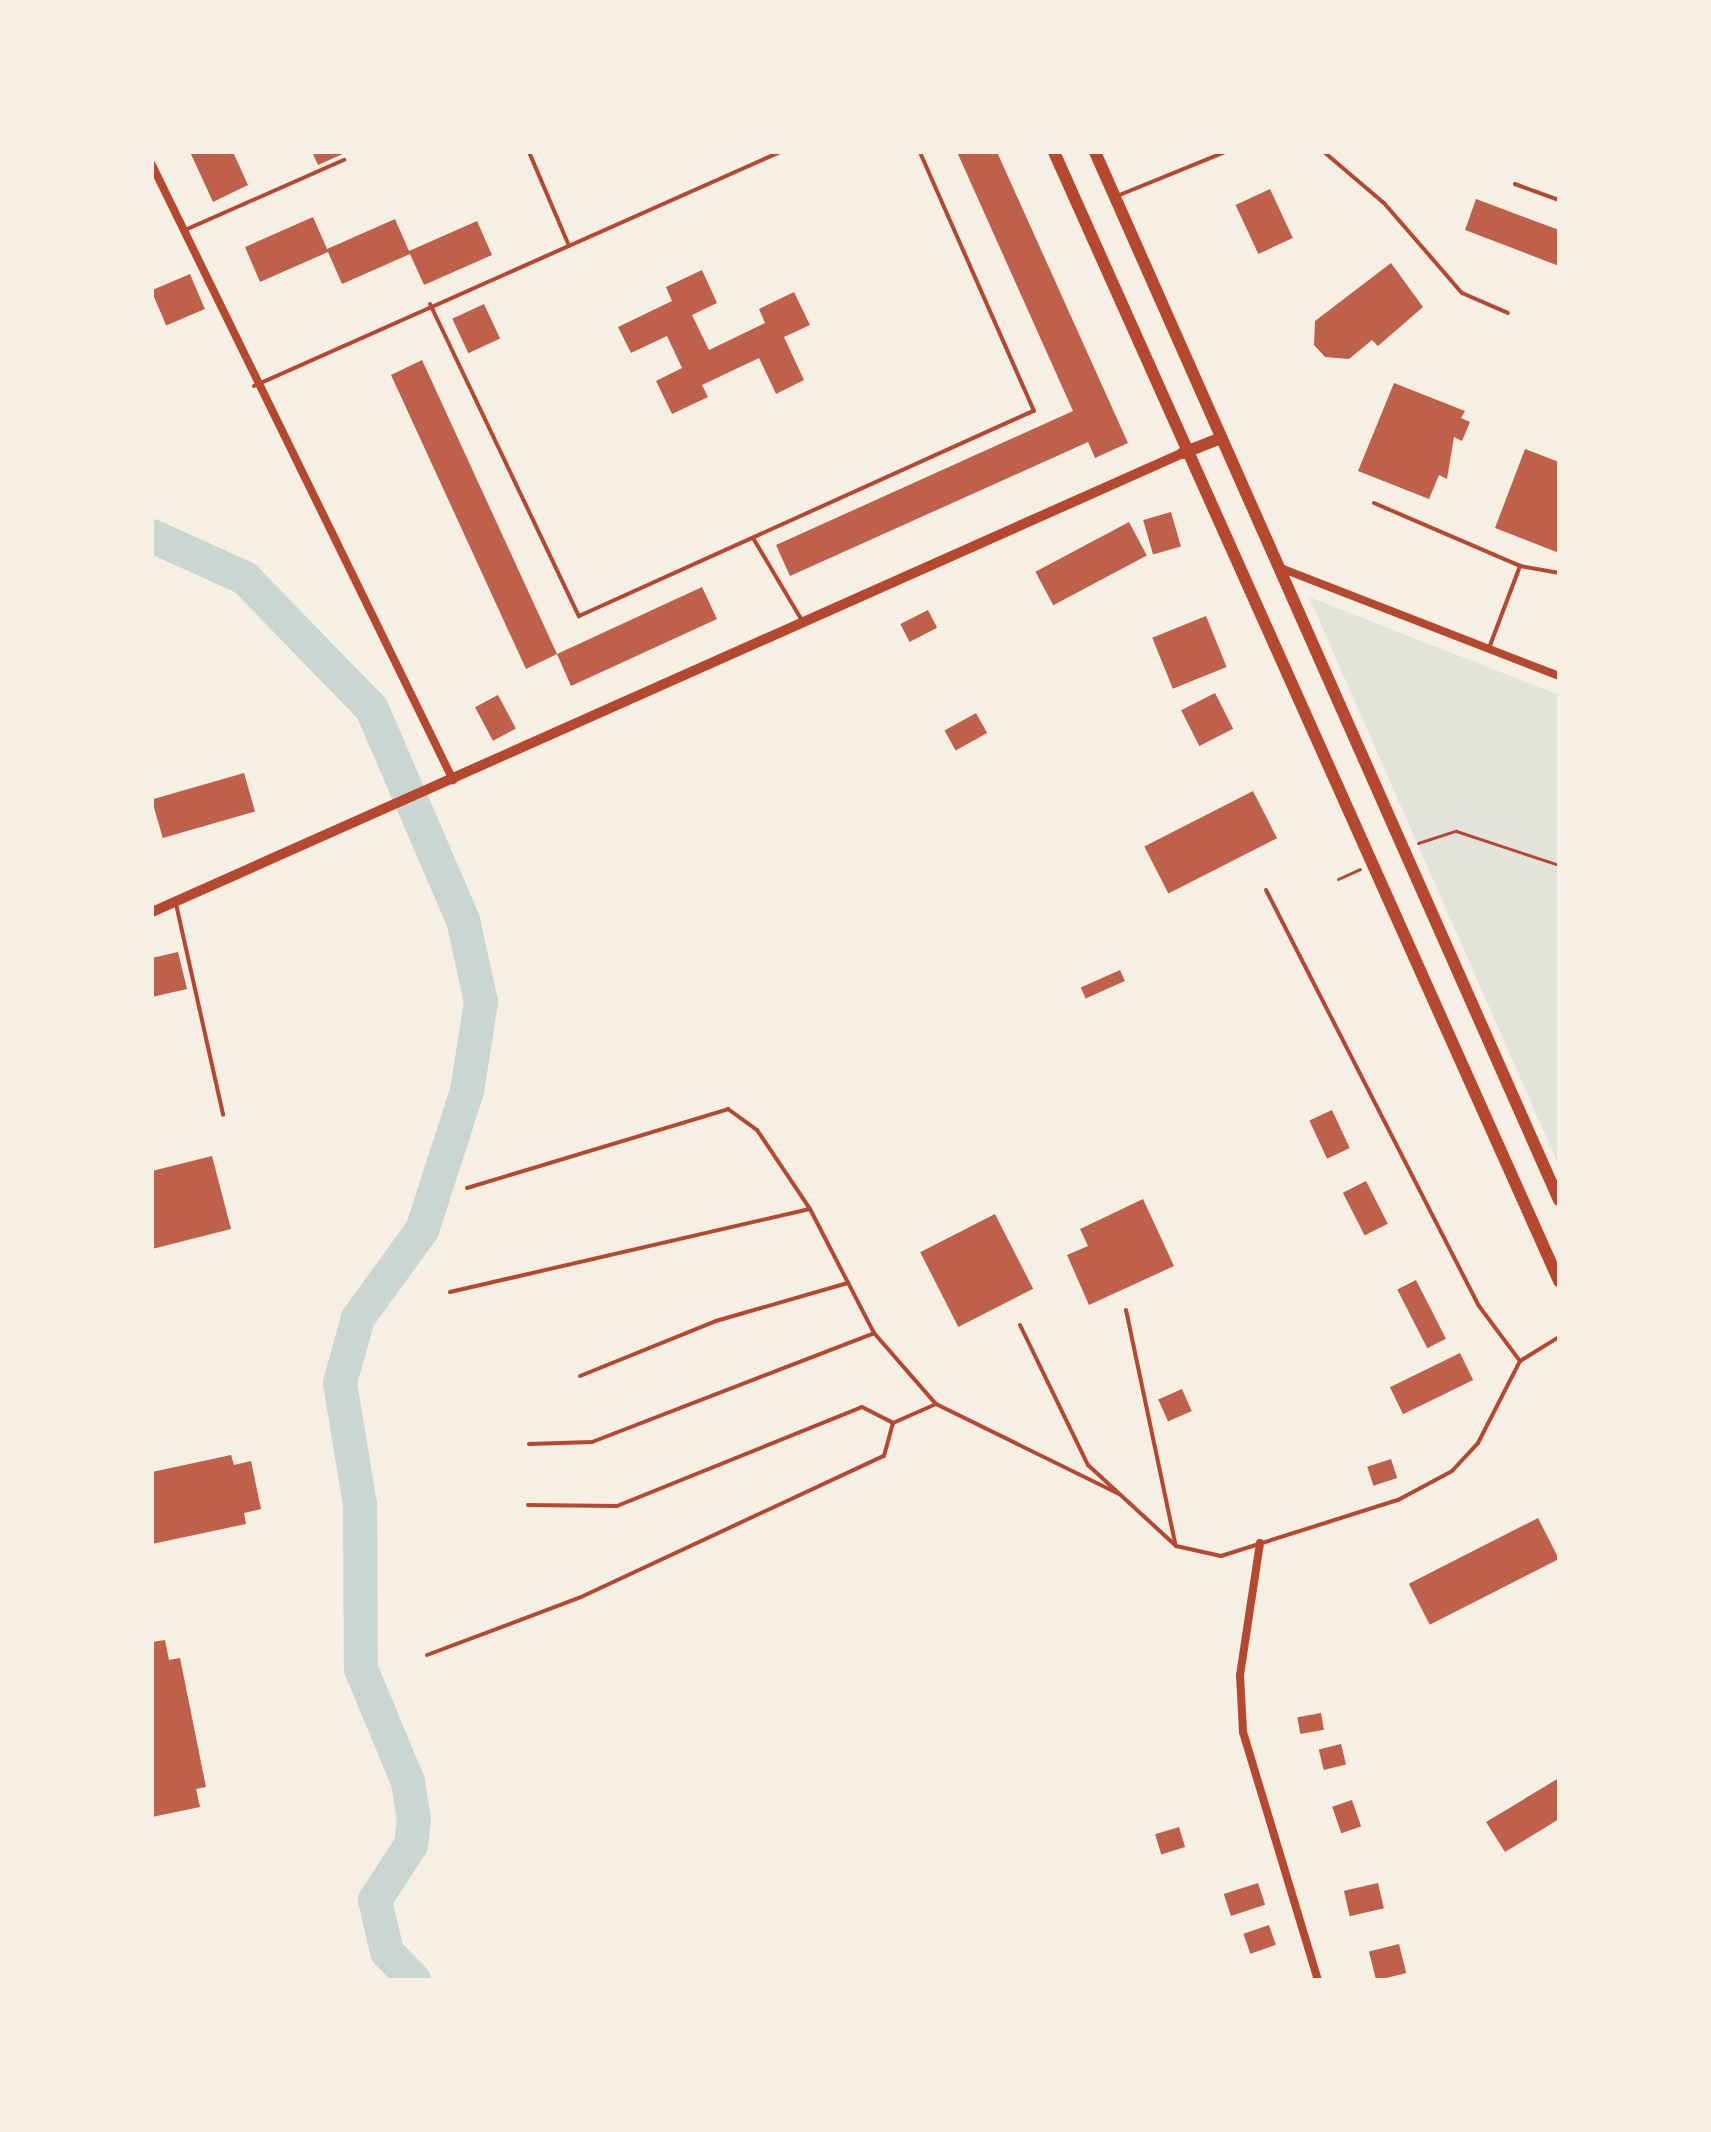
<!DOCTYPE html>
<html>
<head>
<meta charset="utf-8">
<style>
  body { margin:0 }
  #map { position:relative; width:1711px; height:2132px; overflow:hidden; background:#f6efe4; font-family:"Fira Sans Condensed",sans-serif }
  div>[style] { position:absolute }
  .green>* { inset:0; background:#e2e4dc }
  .river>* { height:34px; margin:-17px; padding:0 17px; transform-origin:17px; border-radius:17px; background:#c9d6d2 }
  .building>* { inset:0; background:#bf614a; transform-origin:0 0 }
  .path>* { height:3px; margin:-1.5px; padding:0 1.5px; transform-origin:1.5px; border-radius:1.5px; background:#b5482f }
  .service>* { height:4px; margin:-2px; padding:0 2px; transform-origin:2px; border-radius:2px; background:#b5482f }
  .minor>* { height:8px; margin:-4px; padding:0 4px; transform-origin:4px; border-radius:4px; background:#b5482f }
  .tertiary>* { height:10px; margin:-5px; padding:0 5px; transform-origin:5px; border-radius:5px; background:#b5482f }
  .secondary>* { height:12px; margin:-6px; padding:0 6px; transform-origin:6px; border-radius:6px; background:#b5482f }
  span { translate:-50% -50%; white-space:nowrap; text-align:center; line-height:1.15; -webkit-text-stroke:6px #f6efe4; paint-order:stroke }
  .frame { position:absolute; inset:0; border:154px solid #f6efe4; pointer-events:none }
</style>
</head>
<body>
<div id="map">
  <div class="green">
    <div style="clip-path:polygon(1309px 597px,1559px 695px,1559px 1166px)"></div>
  </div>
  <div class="river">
    <div style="left:152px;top:536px;width:102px;rotate:24.3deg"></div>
    <div style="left:245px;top:578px;width:182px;rotate:45.9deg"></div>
    <div style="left:372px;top:709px;width:230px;rotate:66.7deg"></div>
    <div style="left:463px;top:920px;width:84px;rotate:77.6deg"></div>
    <div style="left:481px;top:1002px;width:90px;rotate:98.9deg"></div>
    <div style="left:467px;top:1091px;width:146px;rotate:107.9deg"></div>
    <div style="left:422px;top:1230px;width:109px;rotate:126deg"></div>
    <div style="left:358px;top:1318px;width:67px;rotate:105.5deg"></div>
    <div style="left:340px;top:1383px;width:124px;rotate:80.7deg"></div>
    <div style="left:360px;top:1505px;width:164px;rotate:89.7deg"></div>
    <div style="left:361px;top:1669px;width:122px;rotate:67.4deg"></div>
    <div style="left:408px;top:1782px;width:36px;rotate:81deg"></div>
    <div style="left:414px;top:1818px;width:27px;rotate:96deg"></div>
    <div style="left:411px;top:1845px;width:66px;rotate:123.2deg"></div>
    <div style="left:375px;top:1900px;width:53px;rotate:77deg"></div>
    <div style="left:387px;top:1952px;width:39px;rotate:46deg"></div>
  </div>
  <div class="building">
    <div style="clip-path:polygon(190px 152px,233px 152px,248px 185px,213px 202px)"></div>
    <div style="clip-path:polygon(312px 152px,347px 152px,318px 165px)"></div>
    <div style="clip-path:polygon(957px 152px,997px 152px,1128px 443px,1095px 458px,1088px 442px,790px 576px,776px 545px,1073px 411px)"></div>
    <div style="left:1270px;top:189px;width:54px;height:38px;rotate:65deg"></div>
    <div style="clip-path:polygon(1476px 199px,1559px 230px,1559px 266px,1465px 230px)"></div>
    <div style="clip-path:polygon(313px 217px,327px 249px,395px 219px,409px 251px,477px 221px,492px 255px,424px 285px,410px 254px,342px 284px,328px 252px,260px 282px,245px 247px)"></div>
    <div style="clip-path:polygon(1391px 263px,1423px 307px,1378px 346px,1372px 340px,1349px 359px,1325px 357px,1314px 345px,1315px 321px)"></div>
    <div style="clip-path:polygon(702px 270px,717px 303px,692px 315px,709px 350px,765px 323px,759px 309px,794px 292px,810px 325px,784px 337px,804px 380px,776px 394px,759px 358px,702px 385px,708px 397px,672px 414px,656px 381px,682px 368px,667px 336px,631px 353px,618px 327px,672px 301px,666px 287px)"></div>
    <div style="left:190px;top:274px;width:38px;height:42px;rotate:67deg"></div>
    <div style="left:484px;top:304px;width:38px;height:35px;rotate:65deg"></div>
    <div style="clip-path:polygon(422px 360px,557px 654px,702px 587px,717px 619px,571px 686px,557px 654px,526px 669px,391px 375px)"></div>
    <div style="clip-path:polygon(1394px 383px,1465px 411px,1461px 418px,1470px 422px,1462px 441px,1454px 437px,1447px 479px,1439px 475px,1429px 499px,1358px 471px)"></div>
    <div style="clip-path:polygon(1525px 449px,1559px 462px,1559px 553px,1495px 528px)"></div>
    <div style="left:1171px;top:512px;width:36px;height:29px;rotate:74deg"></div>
    <div style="left:1129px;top:522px;width:38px;height:106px;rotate:62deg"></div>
    <div style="left:928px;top:610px;width:20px;height:31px;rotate:63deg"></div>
    <div style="left:1206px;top:616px;width:55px;height:58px;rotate:68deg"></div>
    <div style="left:1215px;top:693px;width:40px;height:38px;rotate:63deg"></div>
    <div style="left:498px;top:695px;width:38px;height:26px;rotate:62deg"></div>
    <div style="left:976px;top:713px;width:23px;height:36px;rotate:61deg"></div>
    <div style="left:244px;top:773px;width:40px;height:96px;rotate:74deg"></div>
    <div style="left:1253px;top:791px;width:53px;height:122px;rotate:63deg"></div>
    <div style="clip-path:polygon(178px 952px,187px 989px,152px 997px,152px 958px)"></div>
    <div style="left:1120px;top:970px;width:12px;height:43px;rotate:66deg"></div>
    <div style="left:1332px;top:1110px;width:42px;height:25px;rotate:65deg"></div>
    <div style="clip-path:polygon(212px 1156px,231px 1229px,152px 1249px,152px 1171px)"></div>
    <div style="left:1366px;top:1181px;width:48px;height:26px;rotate:63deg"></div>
    <div style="clip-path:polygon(1143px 1199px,1174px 1266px,1089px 1305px,1067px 1255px,1088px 1246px,1080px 1229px)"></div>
    <div style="left:995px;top:1214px;width:84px;height:84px;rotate:63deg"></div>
    <div style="left:1416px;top:1280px;width:66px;height:21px;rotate:63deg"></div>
    <div style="left:1460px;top:1353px;width:30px;height:78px;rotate:64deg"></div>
    <div style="left:1182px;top:1389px;width:24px;height:26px;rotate:66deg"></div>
    <div style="clip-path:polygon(231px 1455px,234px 1465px,251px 1461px,261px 1509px,244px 1513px,246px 1524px,152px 1544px,152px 1472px)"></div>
    <div style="left:1391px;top:1459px;width:20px;height:25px;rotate:72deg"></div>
    <div style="left:1538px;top:1518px;width:46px;height:145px;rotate:63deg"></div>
    <div style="clip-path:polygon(165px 1640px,169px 1660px,180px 1658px,206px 1787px,196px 1789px,200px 1807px,152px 1817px,152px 1642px)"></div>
    <div style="left:1321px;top:1713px;width:17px;height:24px;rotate:80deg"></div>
    <div style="left:1341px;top:1744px;width:21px;height:23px;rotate:76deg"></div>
    <div style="clip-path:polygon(1559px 1778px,1559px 1819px,1505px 1852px,1486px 1822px)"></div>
    <div style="left:1352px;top:1800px;width:28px;height:21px;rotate:71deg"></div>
    <div style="left:1179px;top:1827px;width:21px;height:25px;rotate:73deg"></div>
    <div style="left:1258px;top:1883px;width:23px;height:36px;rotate:72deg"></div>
    <div style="left:1378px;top:1883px;width:26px;height:35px;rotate:77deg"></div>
    <div style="left:1269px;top:1925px;width:21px;height:27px;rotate:71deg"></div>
    <div style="left:1399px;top:1944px;width:30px;height:31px;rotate:76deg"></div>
  </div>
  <div class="path">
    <div style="left:1418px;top:843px;width:40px;rotate:-18deg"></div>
    <div style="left:1456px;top:831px;width:108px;rotate:18.3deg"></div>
    <div style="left:1338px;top:879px;width:24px;rotate:-24deg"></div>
  </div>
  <div class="service">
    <div style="left:529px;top:152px;width:102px;rotate:66.9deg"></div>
    <div style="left:1324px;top:152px;width:79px;rotate:40.4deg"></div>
    <div style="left:1384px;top:203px;width:119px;rotate:49.1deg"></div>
    <div style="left:1462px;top:293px;width:50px;rotate:23.5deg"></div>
    <div style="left:1515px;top:184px;width:47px;rotate:20deg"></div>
    <div style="left:1117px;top:196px;width:117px;rotate:-22.2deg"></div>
    <div style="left:185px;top:230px;width:174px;rotate:-23.8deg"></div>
    <div style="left:430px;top:304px;width:346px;rotate:64.5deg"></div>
    <div style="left:579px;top:616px;width:499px;rotate:-24.3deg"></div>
    <div style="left:1034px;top:411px;width:283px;rotate:-113.8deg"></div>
    <div style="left:254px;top:386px;width:576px;rotate:-23.98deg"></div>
    <div style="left:1374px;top:503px;width:159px;rotate:23.3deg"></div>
    <div style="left:1520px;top:566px;width:40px;rotate:10deg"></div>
    <div style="left:753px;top:538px;width:94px;rotate:59.3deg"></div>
    <div style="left:1489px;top:648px;width:88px;rotate:-69.3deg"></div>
    <div style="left:1266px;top:890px;width:467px;rotate:62.9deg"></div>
    <div style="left:1479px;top:1306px;width:69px;rotate:53.3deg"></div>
    <div style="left:176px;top:904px;width:216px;rotate:77.4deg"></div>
    <div style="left:467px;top:1188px;width:273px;rotate:-16.8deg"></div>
    <div style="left:728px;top:1109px;width:36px;rotate:36deg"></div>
    <div style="left:757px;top:1130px;width:95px;rotate:56.1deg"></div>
    <div style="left:810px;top:1209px;width:140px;rotate:62.7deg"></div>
    <div style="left:874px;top:1333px;width:94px;rotate:48.9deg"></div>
    <div style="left:936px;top:1404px;width:204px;rotate:26.2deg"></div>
    <div style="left:450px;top:1292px;width:369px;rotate:-13deg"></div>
    <div style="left:1126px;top:1310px;width:238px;rotate:78.1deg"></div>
    <div style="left:1020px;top:1325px;width:156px;rotate:64.1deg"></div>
    <div style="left:1088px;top:1465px;width:120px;rotate:42.6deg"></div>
    <div style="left:1176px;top:1546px;width:46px;rotate:12.5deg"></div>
    <div style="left:1221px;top:1556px;width:186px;rotate:-17.6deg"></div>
    <div style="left:1398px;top:1500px;width:61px;rotate:-28.2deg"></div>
    <div style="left:1452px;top:1471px;width:38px;rotate:-47deg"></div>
    <div style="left:1478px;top:1443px;width:92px;rotate:-62.9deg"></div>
    <div style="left:1520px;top:1361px;width:46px;rotate:-31.6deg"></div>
    <div style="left:580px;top:1376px;width:147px;rotate:-22deg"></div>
    <div style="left:716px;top:1321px;width:137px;rotate:-16.1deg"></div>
    <div style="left:529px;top:1444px;width:63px;rotate:-1.8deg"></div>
    <div style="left:592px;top:1442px;width:302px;rotate:-21.1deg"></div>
    <div style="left:528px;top:1505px;width:89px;rotate:0.6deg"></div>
    <div style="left:617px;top:1506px;width:264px;rotate:-22deg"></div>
    <div style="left:862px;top:1407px;width:35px;rotate:27deg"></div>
    <div style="left:427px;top:1655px;width:165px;rotate:-20.6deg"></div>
    <div style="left:581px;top:1597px;width:334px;rotate:-25deg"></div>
    <div style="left:884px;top:1456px;width:34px;rotate:-75deg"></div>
    <div style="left:893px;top:1423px;width:47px;rotate:-23.8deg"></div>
  </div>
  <div class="minor">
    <div style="left:152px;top:165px;width:685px;rotate:63.92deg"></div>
    <div style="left:1278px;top:567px;width:301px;rotate:21.2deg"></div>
    <div style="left:1260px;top:1543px;width:134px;rotate:98.6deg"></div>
    <div style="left:1240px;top:1675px;width:57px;rotate:87deg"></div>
    <div style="left:1243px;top:1732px;width:259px;rotate:73.2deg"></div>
  </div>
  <div class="tertiary">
    <div style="left:152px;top:912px;width:1129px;rotate:-24deg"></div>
  </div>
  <div class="secondary">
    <div style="left:1054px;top:152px;width:1237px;rotate:65.9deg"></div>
    <div style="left:1095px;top:152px;width:1146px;rotate:66.12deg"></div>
    <div style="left:1183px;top:453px;width:41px;rotate:-21.5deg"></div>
  </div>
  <div class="frame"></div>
</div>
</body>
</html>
